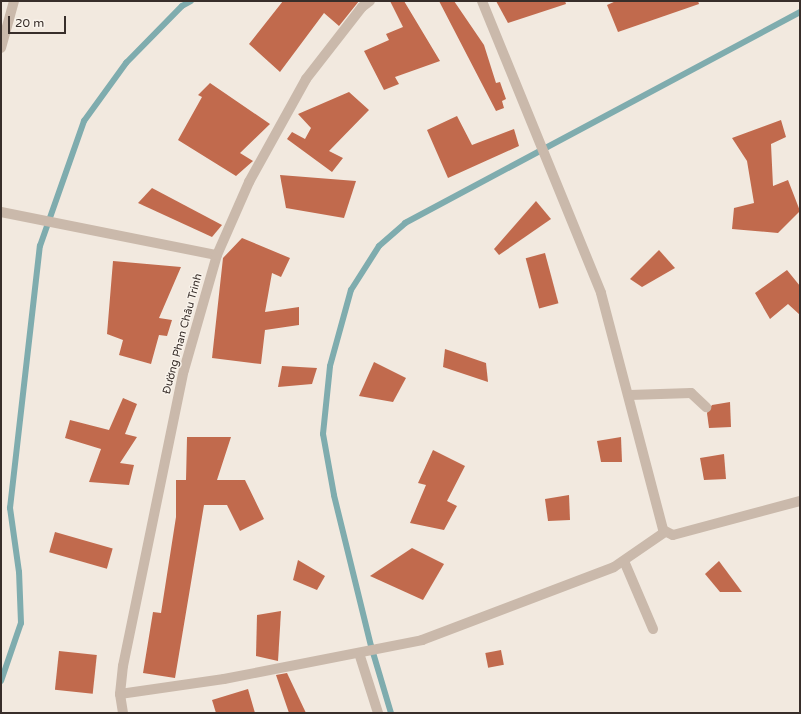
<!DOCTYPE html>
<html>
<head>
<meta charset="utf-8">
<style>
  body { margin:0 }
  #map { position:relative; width:801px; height:714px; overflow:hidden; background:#f2e9df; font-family:"Varela Round",sans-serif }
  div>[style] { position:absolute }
  .stream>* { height:6px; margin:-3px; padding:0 3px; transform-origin:3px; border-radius:3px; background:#7facae }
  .building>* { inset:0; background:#c16a4d; transform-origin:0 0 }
  .minor>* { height:10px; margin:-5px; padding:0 5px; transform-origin:5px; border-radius:5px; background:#cab9ab }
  span { translate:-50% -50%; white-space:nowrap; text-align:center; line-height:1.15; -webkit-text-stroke:3px #f9f3eb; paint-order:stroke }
  .street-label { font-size:11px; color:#382e2a }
  .frame { position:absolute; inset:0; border:2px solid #382e2a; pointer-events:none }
  .scale { position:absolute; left:8px; top:16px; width:58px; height:18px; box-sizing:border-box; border:2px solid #382e2a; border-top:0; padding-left:5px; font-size:12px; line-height:14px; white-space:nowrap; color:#382e2a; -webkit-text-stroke:3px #f9f3eb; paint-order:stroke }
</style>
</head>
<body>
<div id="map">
  <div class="stream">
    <div style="left:1px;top:681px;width:61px;rotate:-71deg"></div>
    <div style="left:21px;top:623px;width:51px;rotate:-92.2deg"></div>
    <div style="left:19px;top:572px;width:65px;rotate:-98deg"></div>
    <div style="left:10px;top:508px;width:264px;rotate:-83.5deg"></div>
    <div style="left:40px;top:246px;width:133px;rotate:-70.6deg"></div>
    <div style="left:84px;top:121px;width:72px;rotate:-54.1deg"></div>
    <div style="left:126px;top:63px;width:80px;rotate:-45.5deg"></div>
    <div style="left:182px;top:6px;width:10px;rotate:-29deg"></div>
    <div style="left:391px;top:713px;width:70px;rotate:-106.6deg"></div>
    <div style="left:371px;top:646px;width:155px;rotate:-103.8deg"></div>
    <div style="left:334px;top:495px;width:62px;rotate:-100.2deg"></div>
    <div style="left:323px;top:434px;width:68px;rotate:-84.1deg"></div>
    <div style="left:330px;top:366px;width:79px;rotate:-74.6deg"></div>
    <div style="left:351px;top:290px;width:52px;rotate:-57.5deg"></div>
    <div style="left:379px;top:246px;width:35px;rotate:-41deg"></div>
    <div style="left:405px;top:223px;width:448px;rotate:-28.1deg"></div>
  </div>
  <div class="building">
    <div style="clip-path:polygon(283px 1px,359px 1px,339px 26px,324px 13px,280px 72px,249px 44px)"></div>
    <div style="clip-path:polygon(390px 1px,404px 1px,440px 61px,395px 77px,399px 84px,384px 90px,364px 51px,389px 40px,386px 34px,403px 27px)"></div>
    <div style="clip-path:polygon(439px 1px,454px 1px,484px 45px,496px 83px,500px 82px,506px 99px,502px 101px,504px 108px,496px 111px)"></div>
    <div style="clip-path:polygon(496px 1px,565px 1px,566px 4px,508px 23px)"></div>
    <div style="clip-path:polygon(616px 1px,698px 1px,699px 4px,618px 32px,607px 5px)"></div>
    <div style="clip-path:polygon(210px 83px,270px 124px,240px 153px,253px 161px,236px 176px,178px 140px,202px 97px,198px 95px)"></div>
    <div style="clip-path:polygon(349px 92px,369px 110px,329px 151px,343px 158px,332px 172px,287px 139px,292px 132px,305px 139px,311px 128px,298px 114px)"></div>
    <div style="clip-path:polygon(457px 116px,472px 145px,514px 129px,519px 146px,448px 178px,427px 130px)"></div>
    <div style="clip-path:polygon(781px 120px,786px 137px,771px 144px,773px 186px,788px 180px,800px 211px,778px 233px,732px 229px,734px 208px,754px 203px,747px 161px,732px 138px)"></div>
    <div style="clip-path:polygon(280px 175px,356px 181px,344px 218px,286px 208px)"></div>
    <div style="clip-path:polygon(152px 188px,222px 225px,212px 237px,138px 203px)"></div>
    <div style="clip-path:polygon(536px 201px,551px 219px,499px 255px,494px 249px)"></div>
    <div style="clip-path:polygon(242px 238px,290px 258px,281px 277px,272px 273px,265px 312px,299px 307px,299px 325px,265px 330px,261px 364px,212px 358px,223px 258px)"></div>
    <div style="clip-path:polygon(659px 250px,675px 268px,642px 287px,630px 279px)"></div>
    <div style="left:545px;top:253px;width:52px;height:20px;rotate:75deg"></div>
    <div style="clip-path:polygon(113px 261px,181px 267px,159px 318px,172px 320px,167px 336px,159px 335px,151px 364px,119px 355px,123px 340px,107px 334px)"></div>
    <div style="clip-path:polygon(787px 270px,800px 286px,800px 315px,788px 304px,770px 319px,755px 293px)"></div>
    <div style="clip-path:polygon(445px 349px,486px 363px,488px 382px,443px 367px)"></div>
    <div style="clip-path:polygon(374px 362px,406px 378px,393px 402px,359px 396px)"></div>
    <div style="clip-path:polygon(282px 366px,317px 368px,312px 384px,278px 387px)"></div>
    <div style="clip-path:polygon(123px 398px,137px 404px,125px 434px,137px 437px,120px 463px,134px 465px,129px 485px,89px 482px,101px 449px,65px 438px,70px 420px,109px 430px)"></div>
    <div style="clip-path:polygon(730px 402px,731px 427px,709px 428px,707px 413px,712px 405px)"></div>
    <div style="clip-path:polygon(187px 437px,231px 437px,217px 480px,245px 480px,264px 519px,240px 531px,227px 505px,204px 505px,175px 678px,143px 673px,153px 612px,161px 613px,176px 517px,176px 480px,186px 480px)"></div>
    <div style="clip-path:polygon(621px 437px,622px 462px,601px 462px,597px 441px)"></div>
    <div style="clip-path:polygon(433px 450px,465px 466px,447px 501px,457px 506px,444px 530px,410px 523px,426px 485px,418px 483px)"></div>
    <div style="clip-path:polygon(724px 454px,726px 479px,704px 480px,700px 458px)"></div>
    <div style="clip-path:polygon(569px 495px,570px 520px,548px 521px,545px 499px)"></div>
    <div style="left:55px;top:532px;width:60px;height:21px;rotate:16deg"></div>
    <div style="clip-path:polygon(412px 548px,444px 564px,423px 600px,370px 576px)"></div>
    <div style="clip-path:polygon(298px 560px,325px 576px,317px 590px,293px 580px)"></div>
    <div style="clip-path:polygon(719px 561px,742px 592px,720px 592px,705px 574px)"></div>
    <div style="clip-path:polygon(281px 611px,278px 661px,256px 656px,257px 615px)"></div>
    <div style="left:501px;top:650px;width:15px;height:16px;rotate:79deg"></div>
    <div style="left:59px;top:651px;width:38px;height:39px;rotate:6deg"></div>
    <div style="clip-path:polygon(287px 673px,306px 713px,289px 713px,276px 675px)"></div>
    <div style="clip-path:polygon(248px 689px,255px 713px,216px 713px,212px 700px)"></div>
  </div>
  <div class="minor">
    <div style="left:482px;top:1px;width:315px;rotate:67.8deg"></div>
    <div style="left:601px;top:293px;width:245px;rotate:75.3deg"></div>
    <div style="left:663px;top:530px;width:11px;rotate:27deg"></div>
    <div style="left:673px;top:535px;width:131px;rotate:-15deg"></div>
    <div style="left:1px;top:48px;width:49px;rotate:-74.5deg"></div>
    <div style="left:1px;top:212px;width:220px;rotate:11.3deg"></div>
    <div style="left:630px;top:395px;width:61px;rotate:-1.9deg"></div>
    <div style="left:691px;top:393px;width:21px;rotate:43deg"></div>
    <div style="left:624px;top:561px;width:74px;rotate:66.9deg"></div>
    <div style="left:359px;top:653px;width:63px;rotate:72.4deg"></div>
    <div style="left:120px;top:694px;width:105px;rotate:-8.2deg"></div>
    <div style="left:224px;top:679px;width:202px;rotate:-11.1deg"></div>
    <div style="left:422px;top:640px;width:205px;rotate:-20.8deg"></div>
    <div style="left:614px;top:567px;width:62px;rotate:-34.5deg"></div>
    <div style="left:123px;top:713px;width:19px;rotate:-99deg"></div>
    <div style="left:120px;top:694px;width:28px;rotate:-84deg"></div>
    <div style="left:123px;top:666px;width:302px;rotate:-78.4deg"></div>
    <div style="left:184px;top:370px;width:120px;rotate:-74deg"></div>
    <div style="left:217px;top:255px;width:80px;rotate:-66.3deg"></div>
    <div style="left:249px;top:182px;width:118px;rotate:-61deg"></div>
    <div style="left:306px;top:79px;width:91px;rotate:-52.1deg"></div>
    <div style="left:362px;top:7px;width:10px;rotate:-37deg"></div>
  </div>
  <div class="street-label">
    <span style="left:183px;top:334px;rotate:-75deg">Đường Phan Châu Trinh</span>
  </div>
  <div class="frame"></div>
  <div class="scale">20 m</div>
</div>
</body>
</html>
